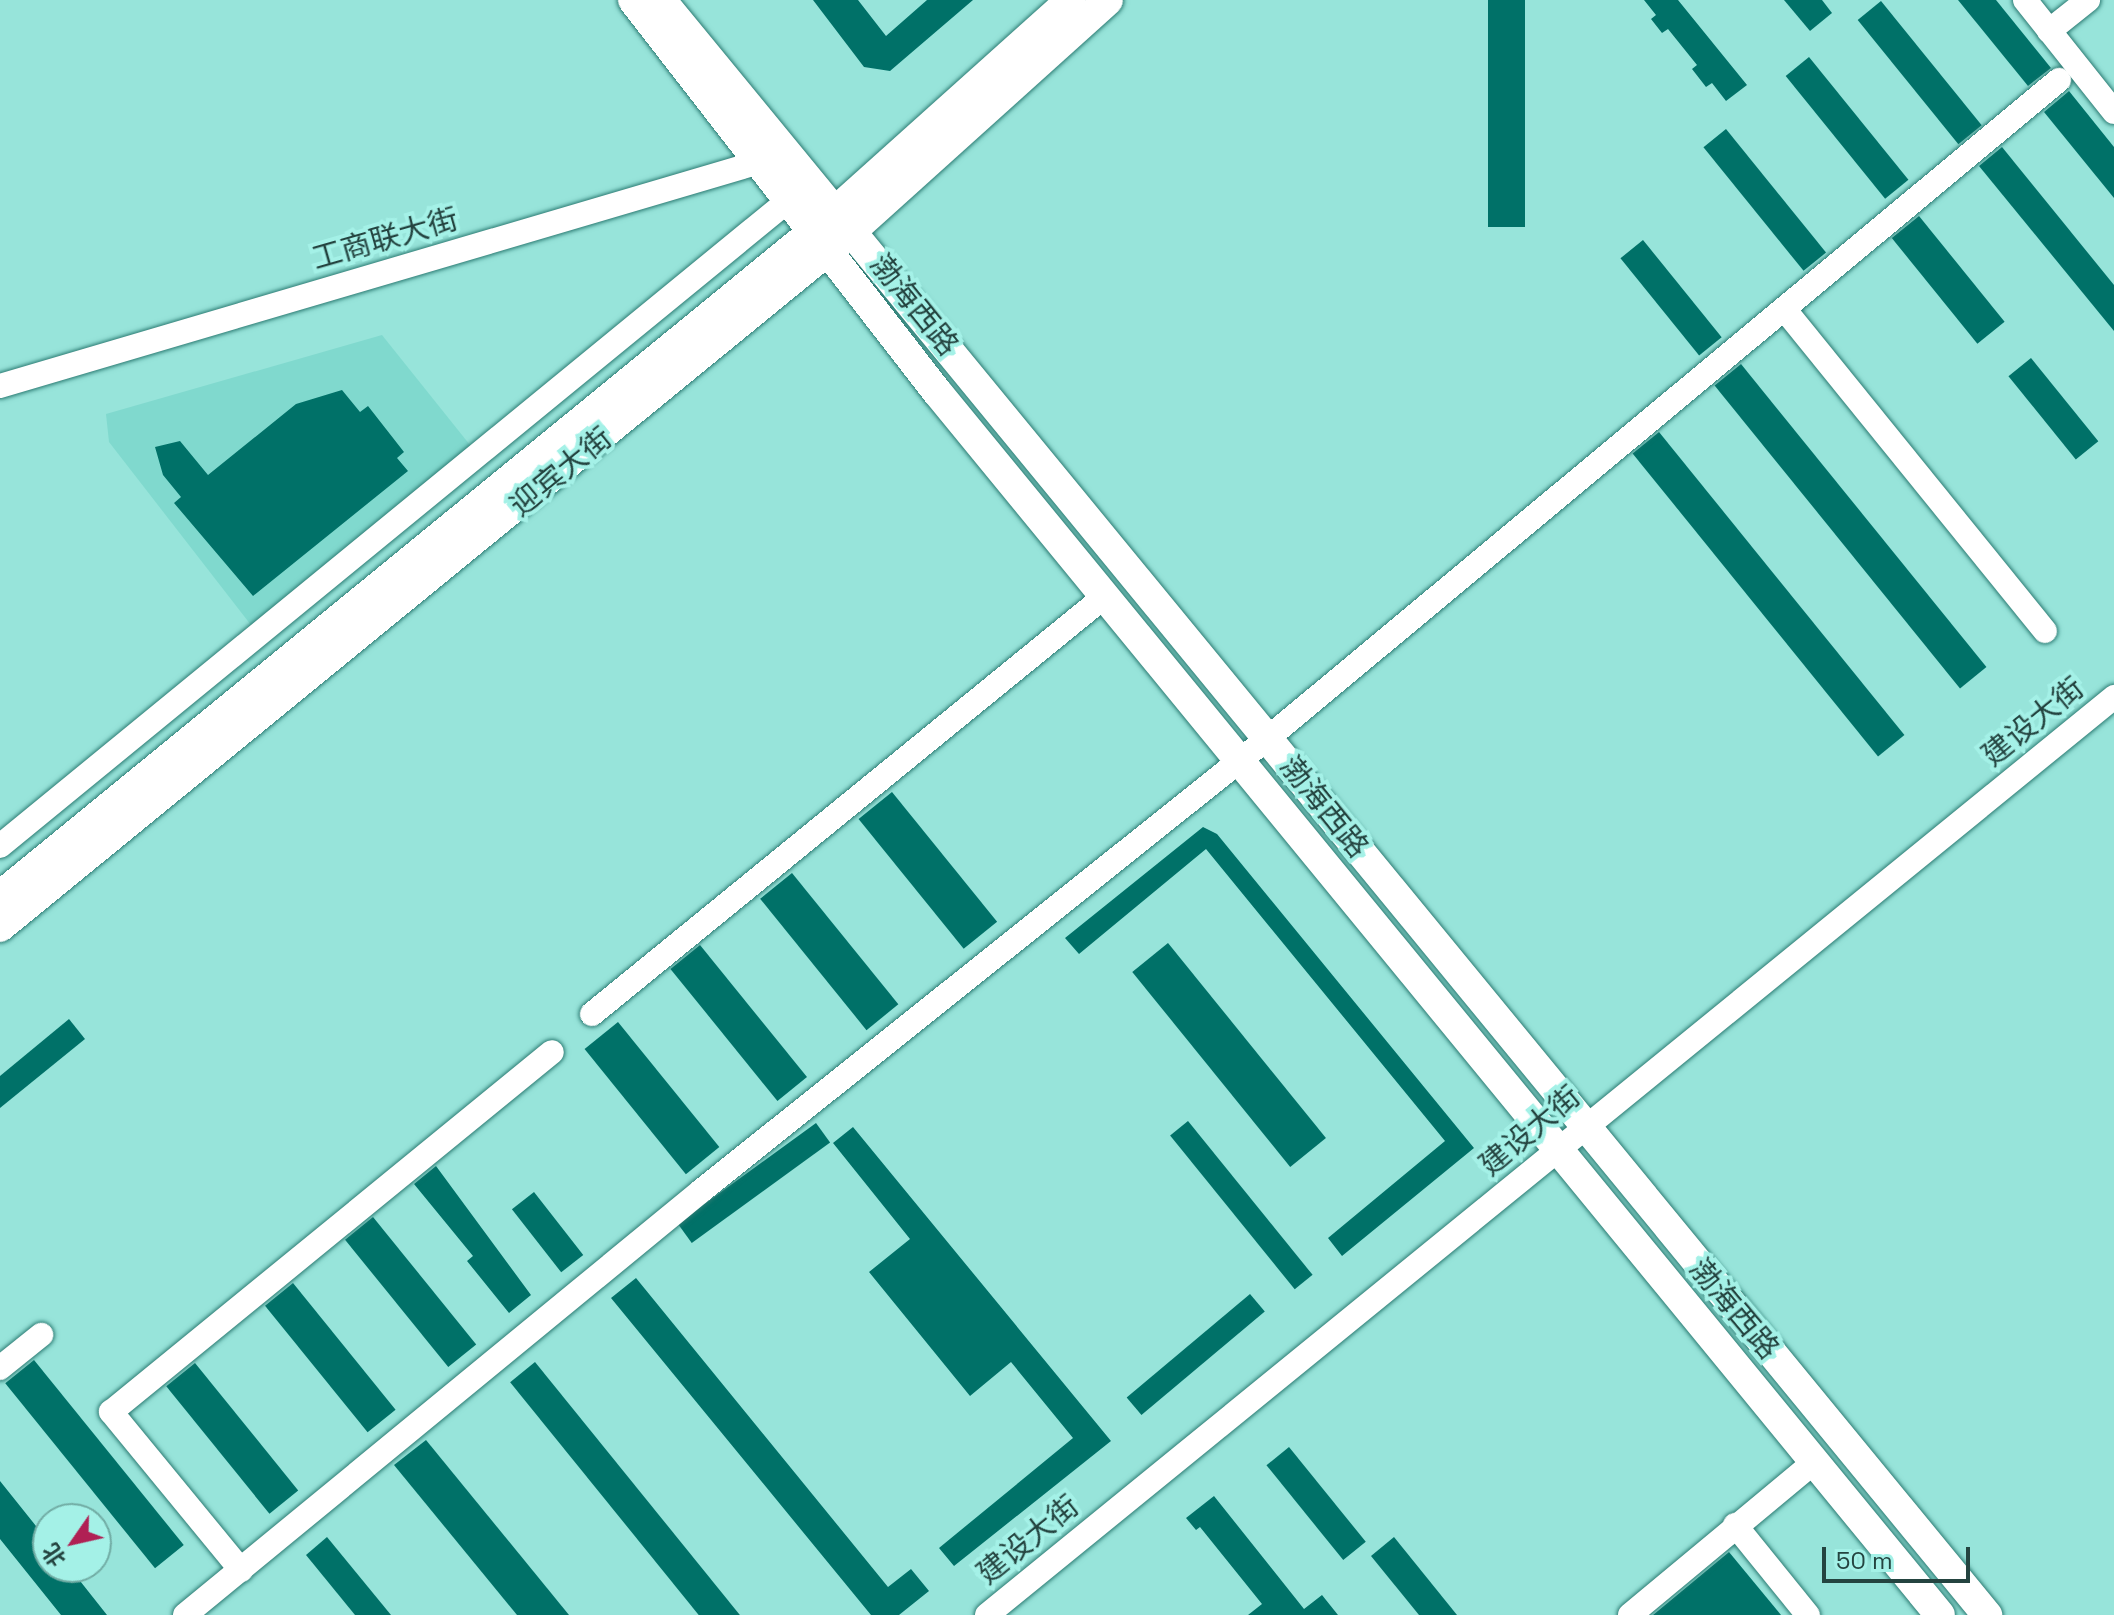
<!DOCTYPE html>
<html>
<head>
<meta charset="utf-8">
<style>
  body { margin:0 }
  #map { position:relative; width:2114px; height:1615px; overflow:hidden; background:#97e4da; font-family:"Space Grotesk","Noto Sans SC",sans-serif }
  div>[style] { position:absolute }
  .built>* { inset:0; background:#80d9ce }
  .building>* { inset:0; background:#007168; transform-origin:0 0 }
  .roads { filter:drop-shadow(0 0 2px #2c7b73) drop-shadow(0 0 2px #2c7b73) }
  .minor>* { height:24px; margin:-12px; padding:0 12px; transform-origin:12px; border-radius:12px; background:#fff }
  .major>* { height:30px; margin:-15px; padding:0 15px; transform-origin:15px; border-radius:15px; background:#fff }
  span { translate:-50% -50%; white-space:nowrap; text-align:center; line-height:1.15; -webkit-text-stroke:8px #a4f1e7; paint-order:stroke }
  .street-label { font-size:30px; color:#244440 }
  .north { position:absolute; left:32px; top:1503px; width:80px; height:80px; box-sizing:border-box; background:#a4f1e7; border:2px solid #71aca4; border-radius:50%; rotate:236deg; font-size:22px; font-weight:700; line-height:32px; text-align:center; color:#244440 }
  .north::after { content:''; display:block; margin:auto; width:28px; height:36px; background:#b02054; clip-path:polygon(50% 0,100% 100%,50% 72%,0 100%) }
  .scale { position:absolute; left:1822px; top:1547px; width:148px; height:36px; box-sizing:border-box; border:4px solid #244440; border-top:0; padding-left:10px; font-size:24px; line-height:28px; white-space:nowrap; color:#244440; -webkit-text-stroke:6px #a4f1e7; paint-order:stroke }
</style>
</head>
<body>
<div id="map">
  <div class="built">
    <div style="clip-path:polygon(382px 335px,482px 460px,261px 638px,109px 442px,106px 414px)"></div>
  </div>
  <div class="building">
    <div style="clip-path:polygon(813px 0,858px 0,886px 36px,927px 0,973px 0,890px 71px,864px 67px)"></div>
    <div style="left:1488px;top:0;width:37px;height:227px"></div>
    <div style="clip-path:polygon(1644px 0,1678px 0,1747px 85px,1726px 101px,1712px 83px,1706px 87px,1692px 69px,1697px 65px,1668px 29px,1662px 33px,1651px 19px,1656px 15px)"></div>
    <div style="clip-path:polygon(1784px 0,1822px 0,1832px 13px,1810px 31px)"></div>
    <div style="clip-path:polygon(1958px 0,1996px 0,2051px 68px,2028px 86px)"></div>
    <div style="left:1881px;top:1px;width:160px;height:30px;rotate:51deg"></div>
    <div style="left:1809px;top:57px;width:158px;height:30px;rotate:51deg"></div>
    <div style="clip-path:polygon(2069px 91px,2114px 147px,2114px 198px,2044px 112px)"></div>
    <div style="left:1726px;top:129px;width:159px;height:29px;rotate:51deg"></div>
    <div style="clip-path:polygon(2002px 147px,2114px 285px,2114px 331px,1979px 166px)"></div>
    <div style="left:1919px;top:216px;width:136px;height:35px;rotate:51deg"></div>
    <div style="left:1643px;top:240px;width:125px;height:29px;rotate:51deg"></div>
    <div style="left:2031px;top:358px;width:107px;height:29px;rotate:51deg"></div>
    <div style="left:1741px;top:364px;width:390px;height:34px;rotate:51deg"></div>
    <div style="clip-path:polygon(342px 390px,360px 412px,368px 406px,404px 452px,397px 458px,408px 471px,253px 596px,174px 503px,181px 497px,163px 475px,155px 447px,180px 441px,208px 475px,296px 404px)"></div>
    <div style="left:1659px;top:432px;width:390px;height:34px;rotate:51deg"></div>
    <div style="left:892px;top:792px;width:167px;height:43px;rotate:51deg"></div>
    <div style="clip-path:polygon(1203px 827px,1217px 834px,1474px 1148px,1342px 1256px,1328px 1238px,1445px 1141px,1206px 849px,1079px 954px,1065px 938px)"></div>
    <div style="left:792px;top:873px;width:169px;height:41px;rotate:51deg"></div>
    <div style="left:1168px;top:943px;width:251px;height:46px;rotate:51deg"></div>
    <div style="left:700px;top:945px;width:170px;height:38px;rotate:51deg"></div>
    <div style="clip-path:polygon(69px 1019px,85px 1039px,0 1108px,0 1076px)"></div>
    <div style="left:618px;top:1022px;width:161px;height:43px;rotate:51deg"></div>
    <div style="left:1188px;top:1121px;width:198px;height:23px;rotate:51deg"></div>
    <div style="left:816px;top:1123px;width:24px;height:171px;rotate:54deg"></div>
    <div style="clip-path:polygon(853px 1127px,1111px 1441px,954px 1566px,939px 1548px,1073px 1438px,1011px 1362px,970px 1396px,869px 1272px,910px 1239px,833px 1143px)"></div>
    <div style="clip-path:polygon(436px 1166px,531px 1295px,509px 1313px,467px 1261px,473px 1256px,414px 1184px)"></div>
    <div style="left:534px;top:1192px;width:80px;height:28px;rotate:52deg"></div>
    <div style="left:373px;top:1217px;width:164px;height:36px;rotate:51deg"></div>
    <div style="clip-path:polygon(636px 1278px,888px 1587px,911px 1569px,929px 1591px,899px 1615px,871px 1615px,611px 1298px)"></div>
    <div style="left:293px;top:1283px;width:163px;height:36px;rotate:51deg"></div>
    <div style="left:1250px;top:1294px;width:23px;height:161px;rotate:50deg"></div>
    <div style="left:34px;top:1360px;width:238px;height:37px;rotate:51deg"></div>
    <div style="left:535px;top:1362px;width:327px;height:32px;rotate:51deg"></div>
    <div style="left:195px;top:1363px;width:164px;height:37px;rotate:51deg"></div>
    <div style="clip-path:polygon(426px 1440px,569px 1615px,517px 1615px,394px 1465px)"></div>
    <div style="left:1289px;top:1447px;width:122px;height:29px;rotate:51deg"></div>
    <div style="clip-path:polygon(0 1481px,48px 1541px,48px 1567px,69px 1567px,107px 1615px,61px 1615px,0 1539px)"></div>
    <div style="clip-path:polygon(1214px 1496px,1304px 1609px,1322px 1595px,1338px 1615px,1248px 1615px,1262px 1604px,1200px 1527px,1196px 1530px,1186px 1518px)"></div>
    <div style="clip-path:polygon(327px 1537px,391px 1615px,355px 1615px,306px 1555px)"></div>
    <div style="clip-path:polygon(1394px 1537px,1457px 1615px,1419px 1615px,1371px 1556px)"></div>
    <div style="clip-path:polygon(1729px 1552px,1781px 1615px,1653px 1615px)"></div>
  </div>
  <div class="roads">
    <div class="minor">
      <div style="left:2025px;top:0;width:143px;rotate:51.5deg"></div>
      <div style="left:2049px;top:31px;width:50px;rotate:-38.5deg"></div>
      <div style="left:1785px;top:310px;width:413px;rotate:51deg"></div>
      <div style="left:0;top:386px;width:806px;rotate:-16.43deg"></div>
      <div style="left:0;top:846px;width:1034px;rotate:-39.31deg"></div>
      <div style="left:592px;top:1014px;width:662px;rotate:-39.17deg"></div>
      <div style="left:0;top:1368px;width:53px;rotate:-38.8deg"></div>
      <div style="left:1735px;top:1525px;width:116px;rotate:51deg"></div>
      <div style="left:241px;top:1570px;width:205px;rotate:-129.4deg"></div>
      <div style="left:111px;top:1412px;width:569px;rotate:-39.23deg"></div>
      <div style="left:185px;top:1615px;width:668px;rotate:-39.41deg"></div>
      <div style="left:701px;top:1191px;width:726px;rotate:-38.62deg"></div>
      <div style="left:1268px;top:738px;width:1029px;rotate:-39.76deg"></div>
      <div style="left:987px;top:1615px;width:1454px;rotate:-39.16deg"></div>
      <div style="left:1630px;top:1615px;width:239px;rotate:-39.7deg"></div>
    </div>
    <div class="major">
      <div style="left:633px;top:0;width:497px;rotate:52.2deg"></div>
      <div style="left:938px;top:393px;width:1580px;rotate:50.65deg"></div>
      <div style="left:661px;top:0;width:2090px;rotate:50.61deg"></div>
      <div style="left:0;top:896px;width:1046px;rotate:-39.26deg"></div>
      <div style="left:810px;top:234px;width:351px;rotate:-41.9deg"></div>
      <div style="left:0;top:927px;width:1102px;rotate:-39.25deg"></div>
      <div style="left:853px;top:230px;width:343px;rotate:-42deg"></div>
    </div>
  </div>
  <div class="street-label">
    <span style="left:385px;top:239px;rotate:-16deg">工商联大街</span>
    <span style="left:914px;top:305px;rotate:51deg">渤海西路</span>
    <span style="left:561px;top:472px;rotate:-39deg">迎宾大街</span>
    <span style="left:2033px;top:722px;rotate:-39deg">建设大街</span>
    <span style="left:1324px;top:807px;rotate:51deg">渤海西路</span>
    <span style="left:1530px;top:1131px;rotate:-40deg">建设大街</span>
    <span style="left:1734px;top:1309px;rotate:50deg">渤海西路</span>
    <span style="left:1028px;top:1540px;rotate:-39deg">建设大街</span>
  </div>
  <div class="north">北</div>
  <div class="scale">50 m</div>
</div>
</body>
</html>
